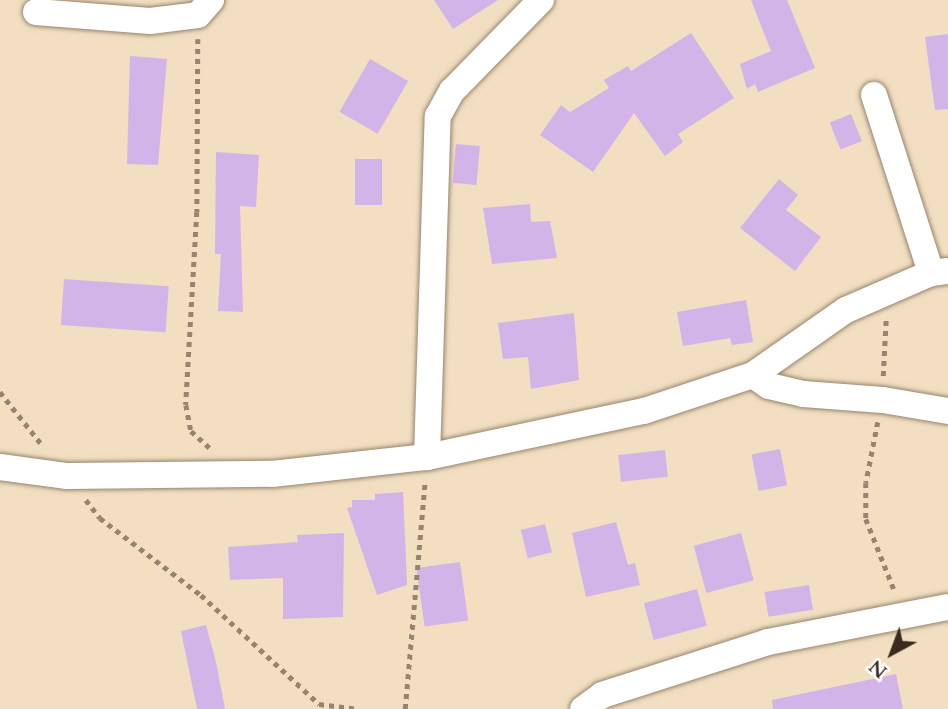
<!DOCTYPE html>
<html>
<head>
<meta charset="utf-8">
<style>
  body { margin:0 }
  #map { position:relative; width:948px; height:709px; overflow:hidden; background:#f2dec0; font-family:Cardo,serif }
  div>[style] { position:absolute }
  .building>* { inset:0; background:#d3b4e9; transform-origin:0 0 }
  .path>* { height:4.5px; margin-top:-2.25px; transform-origin:0; background:repeating-linear-gradient(90deg,#96846f 0 5px,transparent 0 10px) }
  .roads { filter:drop-shadow(0 0 2px #96846f) drop-shadow(0 0 2px #96846f) }
  .street>* { height:26px; margin:-13px; padding:0 13px; transform-origin:13px; border-radius:13px; background:#fff }
  span { translate:-50% -50%; white-space:nowrap; text-align:center; line-height:1.15; -webkit-text-stroke:5px #fff; paint-order:stroke }
  .north { position:absolute; left:857px; top:618px; width:70px; height:70px; -webkit-text-stroke:5px #fff; paint-order:stroke; rotate:221deg; font-size:19px; font-weight:700; line-height:28px; text-align:center; color:#3b2a1e }
  .north::after { content:''; display:block; margin:auto; width:24px; height:32px; background:#3b2a1e; clip-path:polygon(50% 0,100% 100%,50% 72%,0 100%) }
</style>
</head>
<body>
<div id="map">
  <div class="building">
    <div style="clip-path:polygon(434px 0,498px 0,453px 29px)"></div>
    <div style="clip-path:polygon(751px 0,787px 0,815px 68px,758px 92px,755px 84px,747px 89px,740px 64px,771px 51px)"></div>
    <div style="clip-path:polygon(691px 33px,734px 98px,678px 134px,683px 142px,665px 156px,634px 113px,593px 172px,540px 135px,561px 105px,570px 112px,609px 88px,604px 80px,628px 66px,631px 71px)"></div>
    <div style="clip-path:polygon(948px 34px,948px 109px,935px 110px,925px 37px)"></div>
    <div style="clip-path:polygon(130px 56px,167px 59px,158px 165px,127px 164px)"></div>
    <div style="left:370px;top:59px;width:44px;height:61px;rotate:30deg"></div>
    <div style="left:851px;top:114px;width:29px;height:23px;rotate:68deg"></div>
    <div style="left:456px;top:144px;width:24px;height:39px;rotate:5deg"></div>
    <div style="clip-path:polygon(216px 152px,259px 155px,256px 207px,240px 206px,243px 312px,218px 311px,221px 254px,215px 254px)"></div>
    <div style="left:355px;top:159px;width:27px;height:46px"></div>
    <div style="clip-path:polygon(779px 179px,798px 195px,786px 210px,821px 237px,795px 271px,740px 228px)"></div>
    <div style="clip-path:polygon(530px 204px,531px 222px,550px 221px,557px 258px,492px 264px,483px 208px)"></div>
    <div style="left:64px;top:279px;width:105px;height:46px;rotate:4deg"></div>
    <div style="clip-path:polygon(746px 300px,753px 342px,732px 345px,730px 338px,683px 346px,677px 312px)"></div>
    <div style="clip-path:polygon(574px 313px,579px 380px,531px 389px,528px 357px,503px 359px,498px 323px)"></div>
    <div style="left:780px;top:449px;width:37px;height:29px;rotate:79deg"></div>
    <div style="left:665px;top:450px;width:27px;height:47px;rotate:84deg"></div>
    <div style="clip-path:polygon(403px 492px,407px 585px,377px 595px,347px 508px,352px 507px,352px 500px,375px 500px,375px 494px)"></div>
    <div style="clip-path:polygon(616px 522px,628px 565px,635px 563px,640px 585px,586px 597px,572px 533px)"></div>
    <div style="left:545px;top:524px;width:29px;height:25px;rotate:76deg"></div>
    <div style="clip-path:polygon(344px 533px,343px 617px,283px 619px,283px 578px,230px 580px,228px 547px,298px 542px,297px 535px)"></div>
    <div style="left:741px;top:533px;width:49px;height:49px;rotate:75deg"></div>
    <div style="left:460px;top:562px;width:59px;height:44px;rotate:82deg"></div>
    <div style="left:809px;top:585px;width:25px;height:45px;rotate:81deg"></div>
    <div style="left:697px;top:589px;width:38px;height:55px;rotate:75deg"></div>
    <div style="clip-path:polygon(206px 625px,216px 662px,225px 709px,197px 709px,181px 631px)"></div>
    <div style="clip-path:polygon(896px 674px,903px 709px,773px 709px,772px 700px)"></div>
  </div>
  <div class="path">
    <div style="left:198px;top:39px;width:173px;rotate:90.3deg"></div>
    <div style="left:197px;top:212px;width:193px;rotate:93.3deg"></div>
    <div style="left:186px;top:405px;width:26px;rotate:79deg"></div>
    <div style="left:191px;top:431px;width:25px;rotate:42deg"></div>
    <div style="left:883px;top:376px;width:58px;rotate:-87deg"></div>
    <div style="left:0;top:392px;width:69px;rotate:51.5deg"></div>
    <div style="left:878px;top:422px;width:62px;rotate:101.1deg"></div>
    <div style="left:866px;top:483px;width:36px;rotate:90deg"></div>
    <div style="left:866px;top:519px;width:79px;rotate:68.3deg"></div>
    <div style="left:86px;top:500px;width:23px;rotate:52deg"></div>
    <div style="left:100px;top:518px;width:127px;rotate:37.3deg"></div>
    <div style="left:201px;top:595px;width:161px;rotate:42.7deg"></div>
    <div style="left:319px;top:704px;width:38px;rotate:7deg"></div>
    <div style="left:405px;top:709px;width:228px;rotate:-85deg"></div>
  </div>
  <div class="roads">
    <div class="street">
      <div style="left:36px;top:12px;width:114px;rotate:4.5deg"></div>
      <div style="left:150px;top:21px;width:48px;rotate:-7.1deg"></div>
      <div style="left:198px;top:15px;width:20px;rotate:-49deg"></div>
      <div style="left:874px;top:95px;width:187px;rotate:72.2deg"></div>
      <div style="left:753px;top:375px;width:19px;rotate:35deg"></div>
      <div style="left:769px;top:386px;width:35px;rotate:13deg"></div>
      <div style="left:803px;top:394px;width:80px;rotate:4.3deg"></div>
      <div style="left:883px;top:400px;width:66px;rotate:9.6deg"></div>
      <div style="left:427px;top:457px;width:341px;rotate:-88.2deg"></div>
      <div style="left:438px;top:116px;width:29px;rotate:-61deg"></div>
      <div style="left:452px;top:91px;width:127px;rotate:-45.6deg"></div>
      <div style="left:0;top:467px;width:68px;rotate:7.7deg"></div>
      <div style="left:67px;top:476px;width:205px;rotate:-0.6deg"></div>
      <div style="left:272px;top:474px;width:156px;rotate:-6.3deg"></div>
      <div style="left:427px;top:457px;width:222px;rotate:-12deg"></div>
      <div style="left:644px;top:411px;width:115px;rotate:-18.3deg"></div>
      <div style="left:753px;top:375px;width:113px;rotate:-35deg"></div>
      <div style="left:846px;top:310px;width:93px;rotate:-23.5deg"></div>
      <div style="left:931px;top:273px;width:17px;rotate:-7deg"></div>
      <div style="left:583px;top:709px;width:24px;rotate:-36deg"></div>
      <div style="left:602px;top:695px;width:174px;rotate:-17.7deg"></div>
      <div style="left:768px;top:642px;width:183px;rotate:-11deg"></div>
    </div>
  </div>
  <div class="north">N</div>
</div>
</body>
</html>
